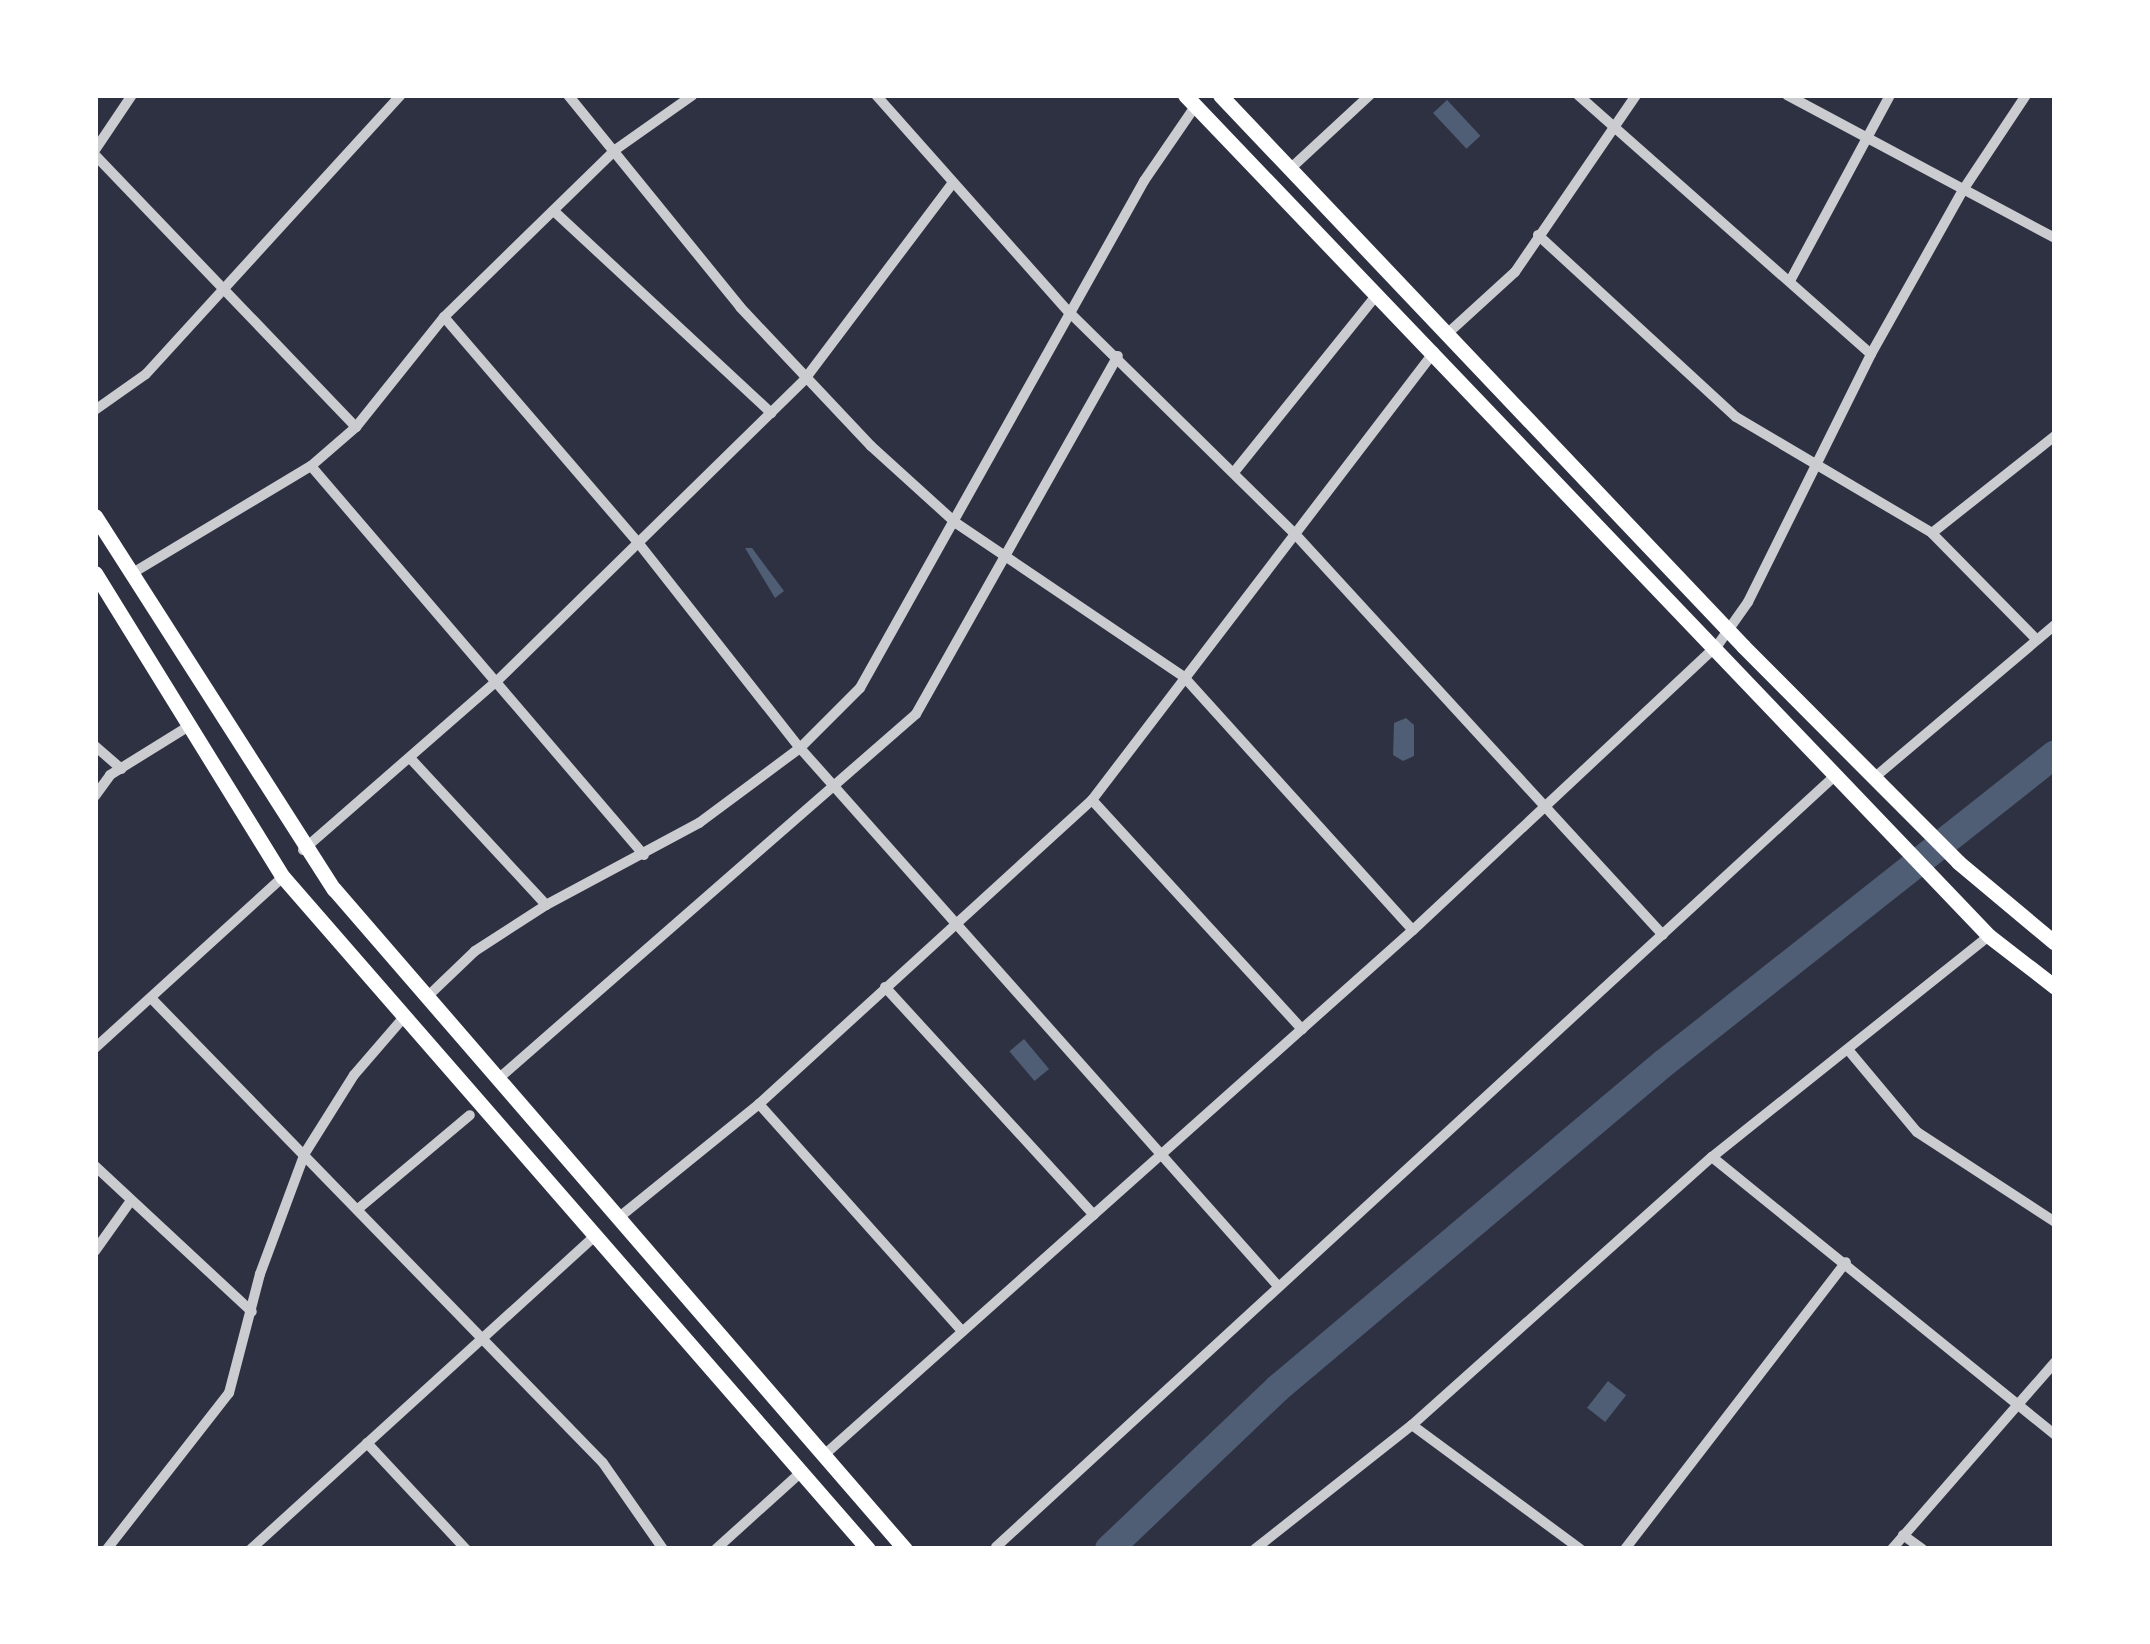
<!DOCTYPE html>
<html>
<head>
<meta charset="utf-8">
<style>
  body { margin:0 }
  #map { position:relative; width:2150px; height:1644px; overflow:hidden; background:#2d3142; font-family:"PT Sans Narrow",sans-serif }
  div>[style] { position:absolute }
  .water>* { inset:0; background:#4f5d75; transform-origin:0 0 }
  .river>* { height:28px; margin:-14px; padding:0 14px; transform-origin:14px; border-radius:14px; background:#4f5d75 }
  .minor>* { height:10px; margin:-5px; padding:0 5px; transform-origin:5px; border-radius:5px; background:#caccd0 }
  .primary>* { height:15px; margin:-7.5px; padding:0 7.5px; transform-origin:7.5px; border-radius:7.5px; background:#fff }
  span { translate:-50% -50%; white-space:nowrap; text-align:center; line-height:1.15; -webkit-text-stroke:9px #fff; paint-order:stroke }
  .frame { position:absolute; inset:0; border:98px solid #fff; pointer-events:none }
</style>
</head>
<body>
<div id="map">
  <div class="water">
    <div style="left:1447px;top:100px;width:49px;height:19px;rotate:47deg"></div>
    <div style="clip-path:polygon(745px 548px,752px 548px,784px 591px,775px 598px)"></div>
    <div style="clip-path:polygon(1406px 718px,1414px 725px,1414px 756px,1403px 761px,1393px 755px,1394px 723px)"></div>
    <div style="left:1024px;top:1039px;width:39px;height:19px;rotate:50deg"></div>
    <div style="left:1608px;top:1381px;width:23px;height:34px;rotate:38deg"></div>
  </div>
  <div class="river">
    <div style="left:1109px;top:1549px;width:233px;rotate:-43.6deg"></div>
    <div style="left:1278px;top:1388px;width:505px;rotate:-40.1deg"></div>
    <div style="left:1664px;top:1063px;width:498px;rotate:-38.3deg"></div>
  </div>
  <div class="minor">
    <div style="left:568px;top:95px;width:273px;rotate:50.9deg"></div>
    <div style="left:740px;top:307px;width:191px;rotate:46.7deg"></div>
    <div style="left:871px;top:446px;width:115px;rotate:42.2deg"></div>
    <div style="left:956px;top:523px;width:275px;rotate:34deg"></div>
    <div style="left:1184px;top:677px;width:341px;rotate:47.9deg"></div>
    <div style="left:876px;top:95px;width:290px;rotate:48.4deg"></div>
    <div style="left:1069px;top:312px;width:317px;rotate:44.5deg"></div>
    <div style="left:1295px;top:534px;width:544px;rotate:47.46deg"></div>
    <div style="left:1578px;top:95px;width:391px;rotate:41.5deg"></div>
    <div style="left:1787px;top:95px;width:304px;rotate:28.1deg"></div>
    <div style="left:95px;top:150px;width:66px;rotate:-56.1deg"></div>
    <div style="left:95px;top:155px;width:377px;rotate:46.2deg"></div>
    <div style="left:1290px;top:169px;width:109px;rotate:-42.8deg"></div>
    <div style="left:556px;top:213px;width:294px;rotate:42.9deg"></div>
    <div style="left:1538px;top:235px;width:269px;rotate:42.6deg"></div>
    <div style="left:1736px;top:417px;width:228px;rotate:30.6deg"></div>
    <div style="left:1790px;top:281px;width:211px;rotate:-61.7deg"></div>
    <div style="left:444px;top:317px;width:301px;rotate:49.3deg"></div>
    <div style="left:640px;top:545px;width:258px;rotate:51.8deg"></div>
    <div style="left:800px;top:748px;width:720px;rotate:48.38deg"></div>
    <div style="left:1447px;top:334px;width:92px;rotate:-42.4deg"></div>
    <div style="left:1515px;top:272px;width:214px;rotate:-55.6deg"></div>
    <div style="left:95px;top:410px;width:62px;rotate:-35.2deg"></div>
    <div style="left:146px;top:374px;width:378px;rotate:-47.6deg"></div>
    <div style="left:311px;top:466px;width:512px;rotate:49.44deg"></div>
    <div style="left:1235px;top:471px;width:228px;rotate:-51.2deg"></div>
    <div style="left:131px;top:574px;width:210px;rotate:-31deg"></div>
    <div style="left:311px;top:466px;width:60px;rotate:-40.9deg"></div>
    <div style="left:356px;top:427px;width:141px;rotate:-51.3deg"></div>
    <div style="left:444px;top:317px;width:239px;rotate:-44.3deg"></div>
    <div style="left:615px;top:150px;width:95px;rotate:-35.2deg"></div>
    <div style="left:2036px;top:639px;width:148px;rotate:-134.5deg"></div>
    <div style="left:1932px;top:533px;width:157px;rotate:-38.3deg"></div>
    <div style="left:95px;top:746px;width:35px;rotate:41deg"></div>
    <div style="left:411px;top:759px;width:199px;rotate:47.2deg"></div>
    <div style="left:1875px;top:777px;width:236px;rotate:-40.2deg"></div>
    <div style="left:95px;top:796px;width:26px;rotate:-54deg"></div>
    <div style="left:110px;top:775px;width:93px;rotate:-31.8deg"></div>
    <div style="left:1092px;top:800px;width:311px;rotate:47.5deg"></div>
    <div style="left:303px;top:850px;width:257px;rotate:-41.1deg"></div>
    <div style="left:497px;top:681px;width:431px;rotate:-44.4deg"></div>
    <div style="left:805px;top:379px;width:244px;rotate:-53deg"></div>
    <div style="left:885px;top:987px;width:309px;rotate:47.5deg"></div>
    <div style="left:427px;top:997px;width:66px;rotate:-43.8deg"></div>
    <div style="left:475px;top:951px;width:85px;rotate:-32.9deg"></div>
    <div style="left:546px;top:905px;width:174px;rotate:-28.2deg"></div>
    <div style="left:699px;top:823px;width:126px;rotate:-36.6deg"></div>
    <div style="left:800px;top:748px;width:85px;rotate:-45deg"></div>
    <div style="left:860px;top:688px;width:581px;rotate:-60.74deg"></div>
    <div style="left:1144px;top:181px;width:92px;rotate:-55.6deg"></div>
    <div style="left:151px;top:998px;width:648px;rotate:45.81deg"></div>
    <div style="left:603px;top:1463px;width:105px;rotate:55.1deg"></div>
    <div style="left:95px;top:1048px;width:254px;rotate:-42.3deg"></div>
    <div style="left:1850px;top:1052px;width:104px;rotate:50.1deg"></div>
    <div style="left:1917px;top:1132px;width:165px;rotate:33.1deg"></div>
    <div style="left:498px;top:1079px;width:555px;rotate:-41.13deg"></div>
    <div style="left:916px;top:714px;width:411px;rotate:-60.6deg"></div>
    <div style="left:759px;top:1104px;width:305px;rotate:48.2deg"></div>
    <div style="left:1712px;top:1157px;width:442px;rotate:39deg"></div>
    <div style="left:95px;top:1166px;width:214px;rotate:42.9deg"></div>
    <div style="left:358px;top:1209px;width:146px;rotate:-40deg"></div>
    <div style="left:617px;top:1219px;width:183px;rotate:-39deg"></div>
    <div style="left:759px;top:1104px;width:451px;rotate:-42.4deg"></div>
    <div style="left:1092px;top:800px;width:564px;rotate:-52.64deg"></div>
    <div style="left:95px;top:1251px;width:60px;rotate:-54.5deg"></div>
    <div style="left:1412px;top:1425px;width:209px;rotate:36.4deg"></div>
    <div style="left:367px;top:1443px;width:145px;rotate:47deg"></div>
    <div style="left:823px;top:1456px;width:790px;rotate:-41.72deg"></div>
    <div style="left:1413px;top:930px;width:416px;rotate:-43.1deg"></div>
    <div style="left:1717px;top:646px;width:54px;rotate:-54.8deg"></div>
    <div style="left:1748px;top:602px;width:277px;rotate:-63.6deg"></div>
    <div style="left:1871px;top:354px;width:188px;rotate:-60.7deg"></div>
    <div style="left:1963px;top:190px;width:114px;rotate:-56.4deg"></div>
    <div style="left:1903px;top:1535px;width:24px;rotate:36deg"></div>
    <div style="left:996px;top:1547px;width:1142px;rotate:-42.59deg"></div>
    <div style="left:107px;top:1549px;width:198px;rotate:-52deg"></div>
    <div style="left:229px;top:1393px;width:123px;rotate:-75.4deg"></div>
    <div style="left:260px;top:1274px;width:129px;rotate:-69.6deg"></div>
    <div style="left:305px;top:1153px;width:92px;rotate:-57.9deg"></div>
    <div style="left:354px;top:1075px;width:78px;rotate:-49.2deg"></div>
    <div style="left:251px;top:1549px;width:462px;rotate:-42.3deg"></div>
    <div style="left:716px;top:1549px;width:113px;rotate:-42.1deg"></div>
    <div style="left:1255px;top:1549px;width:200px;rotate:-38.3deg"></div>
    <div style="left:1412px;top:1425px;width:402px;rotate:-41.8deg"></div>
    <div style="left:1712px;top:1157px;width:354px;rotate:-38.6deg"></div>
    <div style="left:1625px;top:1549px;width:362px;rotate:-52.4deg"></div>
    <div style="left:1892px;top:1549px;width:248px;rotate:-48.9deg"></div>
  </div>
  <div class="primary">
    <div style="left:1185px;top:95px;width:1163px;rotate:46.29deg"></div>
    <div style="left:1989px;top:936px;width:83px;rotate:37.7deg"></div>
    <div style="left:1220px;top:95px;width:760px;rotate:46.49deg"></div>
    <div style="left:1743px;top:646px;width:305px;rotate:45.1deg"></div>
    <div style="left:1958px;top:862px;width:126px;rotate:39.9deg"></div>
    <div style="left:95px;top:516px;width:443px;rotate:57.4deg"></div>
    <div style="left:334px;top:889px;width:873px;rotate:49.14deg"></div>
    <div style="left:95px;top:573px;width:357px;rotate:58.3deg"></div>
    <div style="left:283px;top:877px;width:891px;rotate:48.96deg"></div>
  </div>
  <div class="frame"></div>
</div>
</body>
</html>
